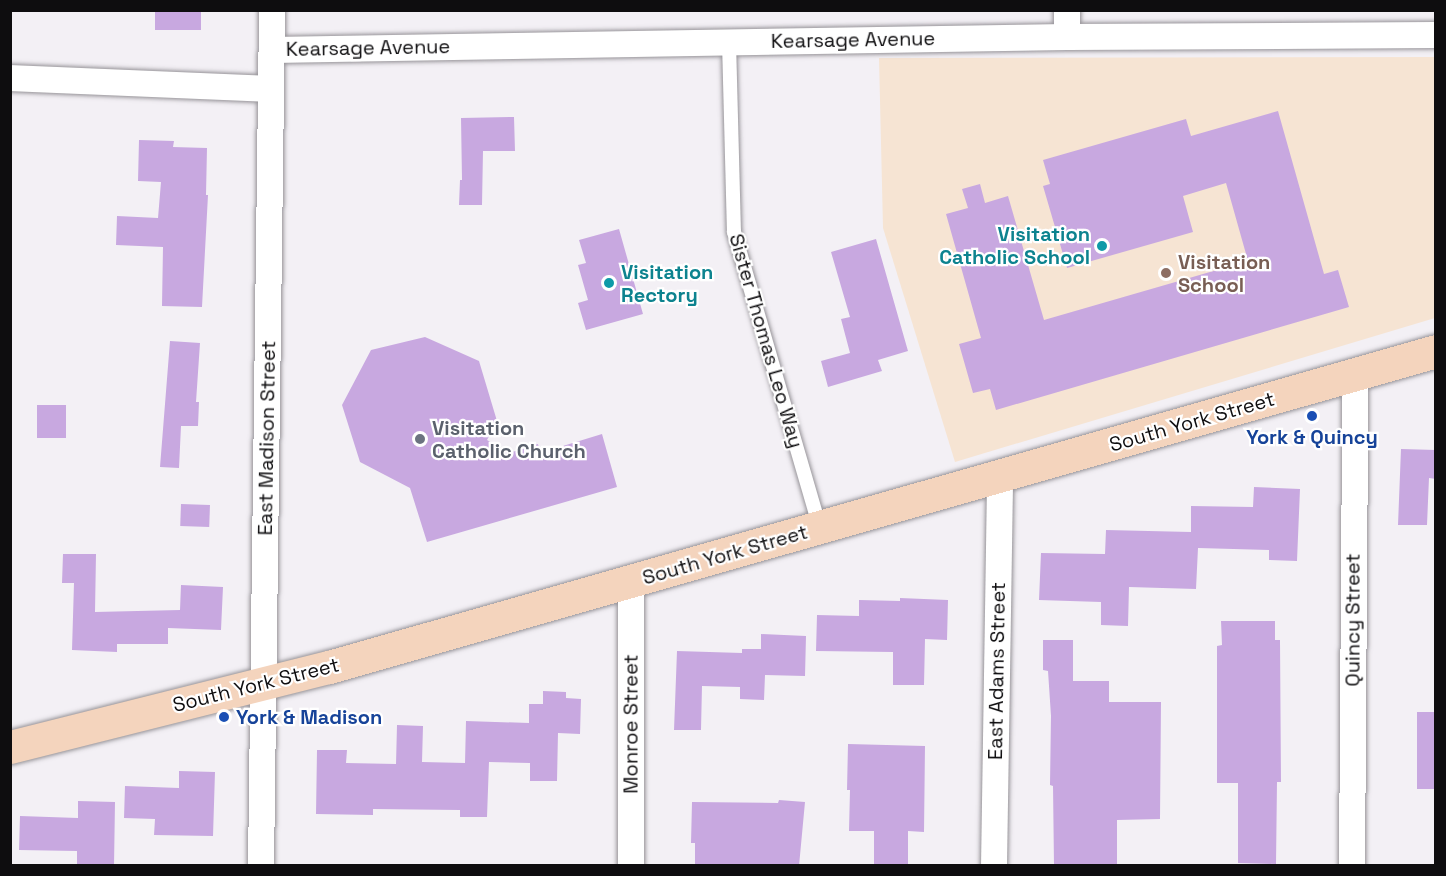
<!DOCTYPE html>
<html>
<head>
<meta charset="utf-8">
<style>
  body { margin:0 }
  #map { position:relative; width:1446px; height:876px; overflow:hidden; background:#f3f0f5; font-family:"Space Grotesk",sans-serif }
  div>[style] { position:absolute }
  .education>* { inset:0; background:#f6e4d3 }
  .building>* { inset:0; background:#c8a8e0; transform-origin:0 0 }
  .roads { filter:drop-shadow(0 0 2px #979499) drop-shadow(0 0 2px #979499) }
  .service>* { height:14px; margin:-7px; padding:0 7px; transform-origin:7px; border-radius:7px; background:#fff }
  .minor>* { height:26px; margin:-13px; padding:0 13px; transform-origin:13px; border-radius:13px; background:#fff }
  .secondary>* { height:33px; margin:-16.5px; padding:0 16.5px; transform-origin:16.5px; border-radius:16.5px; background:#f4d4bd }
  .dots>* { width:16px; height:16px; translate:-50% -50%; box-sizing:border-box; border:3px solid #fff; border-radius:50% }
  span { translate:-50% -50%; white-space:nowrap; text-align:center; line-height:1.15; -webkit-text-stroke:4.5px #fff; paint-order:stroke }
  .street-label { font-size:20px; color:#0e0d0f }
  .culture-label { font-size:20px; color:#0d838f; font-weight:700 }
  .right { translate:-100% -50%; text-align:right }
  .left { translate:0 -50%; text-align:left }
  .education-label { font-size:20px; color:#785e54; font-weight:700 }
  .worship-label { font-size:20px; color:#5b616d; font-weight:700 }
  .transit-label { font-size:20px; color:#164399; font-weight:700 }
  .frame { position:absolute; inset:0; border:12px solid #0e0d0f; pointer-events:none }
</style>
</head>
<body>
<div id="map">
  <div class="education">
    <div style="clip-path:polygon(1435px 57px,1435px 318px,955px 462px,883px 228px,879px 58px)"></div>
  </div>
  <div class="building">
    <div style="left:155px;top:10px;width:46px;height:20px"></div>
    <div style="clip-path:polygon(1278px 111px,1324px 274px,1338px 270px,1349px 307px,996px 410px,990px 389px,973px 393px,959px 344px,981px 338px,946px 214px,968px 208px,962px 189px,980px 184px,985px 203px,1008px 196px,1044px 320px,1248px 261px,1226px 183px,1183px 196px,1193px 232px,1067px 268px,1043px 186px,1050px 184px,1043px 160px,1186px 119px,1191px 136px)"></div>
    <div style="clip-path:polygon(514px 117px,515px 151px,483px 151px,482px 205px,459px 205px,460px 180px,462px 180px,461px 118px)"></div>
    <div style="clip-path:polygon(139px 140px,174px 141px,173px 147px,207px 148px,206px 195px,208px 195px,202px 307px,162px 306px,163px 247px,116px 245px,117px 216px,158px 218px,161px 182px,138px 181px)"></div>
    <div style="clip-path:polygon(619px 229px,643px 314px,586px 330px,578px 303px,588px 300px,578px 265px,586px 263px,579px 240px)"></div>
    <div style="clip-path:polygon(876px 239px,908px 351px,878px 360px,882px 371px,828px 387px,821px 361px,850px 353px,841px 319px,850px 317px,831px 252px)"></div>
    <div style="clip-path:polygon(425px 337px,479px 361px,497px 421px,487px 440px,509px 453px,538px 444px,540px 453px,602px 434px,617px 487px,427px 542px,410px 488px,360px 462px,342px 405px,371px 350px)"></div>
    <div style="clip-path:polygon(170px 341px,200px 343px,196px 402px,199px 402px,198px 426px,181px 426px,179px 468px,160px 467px)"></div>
    <div style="left:37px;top:405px;width:29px;height:33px"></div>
    <div style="clip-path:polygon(1401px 449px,1436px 450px,1436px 479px,1429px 478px,1427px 525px,1398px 525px)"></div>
    <div style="clip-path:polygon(1254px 487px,1300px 489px,1297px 561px,1269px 560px,1269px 550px,1198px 548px,1196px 589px,1129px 587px,1128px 626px,1101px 625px,1101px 602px,1039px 600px,1041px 553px,1105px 554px,1106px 530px,1191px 532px,1191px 506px,1253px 507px)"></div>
    <div style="left:181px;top:504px;width:29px;height:22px;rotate:2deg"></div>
    <div style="clip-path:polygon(63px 554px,96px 554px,95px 612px,180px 610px,181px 585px,223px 587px,221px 630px,168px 628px,168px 644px,117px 644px,117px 652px,72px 650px,74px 583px,62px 583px)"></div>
    <div style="clip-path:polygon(900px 598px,948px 600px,947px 640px,925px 639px,924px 685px,893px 685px,893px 652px,816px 651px,817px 615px,859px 616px,859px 600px,900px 601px)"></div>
    <div style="clip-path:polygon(1221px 621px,1275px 621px,1275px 640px,1280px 640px,1281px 782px,1277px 782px,1276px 864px,1238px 863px,1238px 783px,1217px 783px,1217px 646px,1222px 645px)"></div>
    <div style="clip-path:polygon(761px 634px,806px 636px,805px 676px,765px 675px,764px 700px,740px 699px,740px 687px,702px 686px,701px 730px,674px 730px,677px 651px,742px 653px,742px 649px,761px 649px)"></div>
    <div style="clip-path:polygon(1043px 640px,1073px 640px,1073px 681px,1109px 681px,1109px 702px,1161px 702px,1160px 819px,1117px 820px,1117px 866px,1054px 866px,1053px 786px,1050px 785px,1051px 716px,1048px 671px,1043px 670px)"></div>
    <div style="clip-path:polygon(543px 691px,566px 692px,566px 698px,581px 699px,580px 734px,558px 733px,557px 781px,530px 781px,530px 763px,489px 762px,487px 817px,460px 817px,460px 810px,373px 809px,373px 815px,316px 814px,317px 750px,347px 750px,346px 763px,396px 764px,397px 725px,423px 726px,422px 762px,465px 763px,466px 721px,529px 723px,529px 704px,543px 704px)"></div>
    <div style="left:1417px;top:712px;width:19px;height:77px"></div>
    <div style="clip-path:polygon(848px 744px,925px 746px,924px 832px,908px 831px,908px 865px,874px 864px,874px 831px,849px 831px,850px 790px,847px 790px)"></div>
    <div style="clip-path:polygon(179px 771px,215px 772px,213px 836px,154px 835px,155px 819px,124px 818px,125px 786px,179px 788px)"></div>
    <div style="clip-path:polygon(779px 800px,805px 802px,799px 866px,695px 866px,695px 843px,691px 843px,692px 802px,778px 803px)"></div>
    <div style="clip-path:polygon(78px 801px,115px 802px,114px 866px,77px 865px,77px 851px,19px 850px,20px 816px,78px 818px)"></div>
  </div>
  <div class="roads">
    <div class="service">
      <div style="left:729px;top:42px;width:190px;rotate:88.5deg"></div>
      <div style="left:734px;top:232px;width:308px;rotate:73.8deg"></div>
    </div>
    <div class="minor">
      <div style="left:1067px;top:37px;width:27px;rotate:-90deg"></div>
      <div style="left:272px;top:50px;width:795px;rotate:-0.94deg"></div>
      <div style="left:1067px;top:37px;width:369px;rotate:-0.3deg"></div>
      <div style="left:10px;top:78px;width:261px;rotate:2.4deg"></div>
      <div style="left:631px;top:582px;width:284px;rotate:90deg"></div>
      <div style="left:261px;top:866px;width:856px;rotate:-89.26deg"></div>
      <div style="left:994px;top:866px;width:389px;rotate:-89.1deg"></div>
      <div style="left:1352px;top:866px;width:491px;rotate:-89.6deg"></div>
    </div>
    <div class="secondary">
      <div style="left:10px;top:747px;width:329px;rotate:-14.1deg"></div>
      <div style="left:329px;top:667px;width:1151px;rotate:-15.93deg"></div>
    </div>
  </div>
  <div class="dots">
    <div style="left:1102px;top:246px;background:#0f9aa8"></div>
    <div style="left:1166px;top:273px;background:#8d6e63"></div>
    <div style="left:609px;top:283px;background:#0f9aa8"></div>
    <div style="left:1312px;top:416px;background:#1a4fb4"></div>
    <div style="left:420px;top:439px;background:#6b7280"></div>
    <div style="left:224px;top:717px;background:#1a4fb4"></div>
  </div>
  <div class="street-label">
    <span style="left:853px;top:40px;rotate:-1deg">Kearsage Avenue</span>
    <span style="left:368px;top:48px;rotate:-1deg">Kearsage Avenue</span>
    <span style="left:766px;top:341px;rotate:74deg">Sister Thomas Leo Way</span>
    <span style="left:1192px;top:422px;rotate:-16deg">South York Street</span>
    <span style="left:267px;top:438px;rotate:-89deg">East Madison Street</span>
    <span style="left:725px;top:555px;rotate:-16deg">South York Street</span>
    <span style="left:1353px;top:620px;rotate:-90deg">Quincy Street</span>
    <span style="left:997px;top:671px;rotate:-89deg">East Adams Street</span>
    <span style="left:256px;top:685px;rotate:-14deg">South York Street</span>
    <span style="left:631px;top:724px;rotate:-90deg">Monroe Street</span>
  </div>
  <div class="culture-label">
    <span class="right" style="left:1090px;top:246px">Visitation<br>Catholic School</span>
    <span class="left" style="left:621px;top:284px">Visitation<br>Rectory</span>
  </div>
  <div class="education-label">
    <span class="left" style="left:1178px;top:274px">Visitation<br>School</span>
  </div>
  <div class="worship-label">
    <span class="left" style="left:432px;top:440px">Visitation<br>Catholic Church</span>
  </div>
  <div class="transit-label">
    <span style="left:1312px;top:437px">York &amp; Quincy</span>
    <span class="left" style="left:236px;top:717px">York &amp; Madison</span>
  </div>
  <div class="frame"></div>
</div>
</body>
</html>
